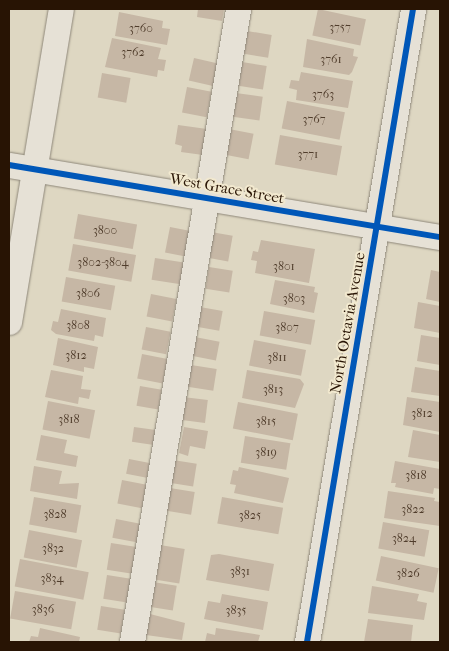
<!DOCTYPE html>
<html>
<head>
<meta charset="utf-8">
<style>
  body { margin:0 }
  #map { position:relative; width:449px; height:651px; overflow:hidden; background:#ded7c2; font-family:"IM FELL French Canon",serif }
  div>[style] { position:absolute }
  .building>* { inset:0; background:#c6b7a5; transform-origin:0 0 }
  .roads { filter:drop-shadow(0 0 1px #8e8779) drop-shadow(0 0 1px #8e8779) }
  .minor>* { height:25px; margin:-12.5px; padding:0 12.5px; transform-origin:12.5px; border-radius:12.5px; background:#e6e1d6 }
  .cycleway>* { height:6px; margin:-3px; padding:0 3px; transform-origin:3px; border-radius:3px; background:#0057b8 }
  span { translate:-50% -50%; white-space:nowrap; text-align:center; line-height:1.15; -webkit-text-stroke:4px #f2e9cf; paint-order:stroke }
  .number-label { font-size:12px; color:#503d2c }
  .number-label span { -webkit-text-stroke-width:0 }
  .street-label { font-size:15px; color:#281404 }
  .frame { position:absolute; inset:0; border:10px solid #281404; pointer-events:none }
</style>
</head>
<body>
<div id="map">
  <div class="building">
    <div style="clip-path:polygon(198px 9px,224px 9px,222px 21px,197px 17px)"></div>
    <div style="left:318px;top:9px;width:49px;height:27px;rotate:12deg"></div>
    <div style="clip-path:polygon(119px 12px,163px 21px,162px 28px,170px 29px,167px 45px,115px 36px)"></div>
    <div style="left:247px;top:31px;width:25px;height:23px;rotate:9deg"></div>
    <div style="clip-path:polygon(112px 38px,161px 48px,158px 59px,166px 60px,164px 71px,158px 70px,157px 77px,105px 67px)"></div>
    <div style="clip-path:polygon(307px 39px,354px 49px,353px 56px,358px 57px,352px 72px,349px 75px,303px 67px)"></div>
    <div style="left:194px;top:58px;width:27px;height:23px;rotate:13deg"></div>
    <div style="left:242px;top:62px;width:25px;height:24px;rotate:9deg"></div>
    <div style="clip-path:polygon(301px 72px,353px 81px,348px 108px,296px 100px,297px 90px,289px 88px,291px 80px,299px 81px)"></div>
    <div style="left:102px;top:73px;width:29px;height:25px;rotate:10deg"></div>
    <div style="left:187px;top:87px;width:25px;height:26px;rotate:11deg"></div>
    <div style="left:236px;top:93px;width:27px;height:24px;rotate:8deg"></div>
    <div style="left:287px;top:101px;width:59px;height:28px;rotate:11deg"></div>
    <div style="clip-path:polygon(178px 125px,207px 129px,203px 155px,181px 152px,182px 146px,175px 144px)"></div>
    <div style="left:229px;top:129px;width:25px;height:26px;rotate:11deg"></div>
    <div style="left:280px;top:135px;width:63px;height:30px;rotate:10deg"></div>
    <div style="left:78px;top:214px;width:60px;height:25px;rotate:10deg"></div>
    <div style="left:170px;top:227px;width:21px;height:26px;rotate:11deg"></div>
    <div style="left:211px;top:232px;width:22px;height:26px;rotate:10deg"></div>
    <div style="clip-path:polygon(261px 240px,315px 249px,309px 283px,255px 273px,257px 261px,251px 260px,253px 251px,258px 252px)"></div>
    <div style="left:73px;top:244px;width:64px;height:27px;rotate:10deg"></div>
    <div style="left:155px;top:258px;width:31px;height:22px;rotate:9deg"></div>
    <div style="left:209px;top:267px;width:24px;height:22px;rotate:9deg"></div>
    <div style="clip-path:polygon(431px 270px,440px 272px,440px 302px,426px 299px)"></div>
    <div style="left:66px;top:277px;width:50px;height:25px;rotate:10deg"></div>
    <div style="clip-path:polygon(275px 280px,315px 287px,314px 292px,318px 293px,314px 313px,270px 304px)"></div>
    <div style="left:151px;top:294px;width:26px;height:23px;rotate:11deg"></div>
    <div style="clip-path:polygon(418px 302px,440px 306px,440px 333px,414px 328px)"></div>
    <div style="left:200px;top:307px;width:23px;height:20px;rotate:10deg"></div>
    <div style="clip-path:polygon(61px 309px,106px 318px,103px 337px,95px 335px,94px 341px,56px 334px,51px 330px,53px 321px,58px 322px)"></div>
    <div style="left:264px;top:311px;width:52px;height:25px;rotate:10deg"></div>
    <div style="left:146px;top:327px;width:25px;height:23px;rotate:11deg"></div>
    <div style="clip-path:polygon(421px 335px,440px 338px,440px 365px,417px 361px)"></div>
    <div style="left:195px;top:337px;width:25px;height:19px;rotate:11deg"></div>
    <div style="clip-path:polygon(58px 338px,98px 347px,94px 369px,84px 367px,84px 372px,53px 365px)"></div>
    <div style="left:254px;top:340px;width:53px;height:26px;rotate:11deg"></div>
    <div style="left:142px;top:354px;width:26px;height:25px;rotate:11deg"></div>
    <div style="left:191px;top:365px;width:26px;height:22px;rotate:9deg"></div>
    <div style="clip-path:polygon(415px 367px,440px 371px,440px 396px,411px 392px)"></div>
    <div style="clip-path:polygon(51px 370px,83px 376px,81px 389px,91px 390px,89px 399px,79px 397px,78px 404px,45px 397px)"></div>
    <div style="clip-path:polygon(247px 370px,300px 379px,304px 384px,295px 408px,242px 398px)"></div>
    <div style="left:140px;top:386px;width:22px;height:20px;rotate:10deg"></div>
    <div style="left:183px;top:397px;width:25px;height:23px;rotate:7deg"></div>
    <div style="clip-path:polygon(407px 397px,440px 402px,440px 432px,403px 425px)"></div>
    <div style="left:48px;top:401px;width:48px;height:29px;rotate:11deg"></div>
    <div style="left:238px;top:402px;width:61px;height:27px;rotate:11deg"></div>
    <div style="left:134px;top:427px;width:22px;height:15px;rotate:8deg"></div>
    <div style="clip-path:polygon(184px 427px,208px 431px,205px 449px,190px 446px,188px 456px,179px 453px)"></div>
    <div style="clip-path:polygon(413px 430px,440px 435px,440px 462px,408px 457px)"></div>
    <div style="clip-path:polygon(41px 435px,67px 440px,64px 453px,78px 456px,76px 467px,36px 460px)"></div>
    <div style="left:245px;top:436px;width:46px;height:27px;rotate:9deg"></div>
    <div style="left:129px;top:459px;width:21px;height:15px;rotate:11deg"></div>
    <div style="left:173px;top:460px;width:24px;height:23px;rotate:9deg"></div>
    <div style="clip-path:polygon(395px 461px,440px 469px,440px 489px,434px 488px,433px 494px,395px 487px,396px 483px,391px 483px)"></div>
    <div style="clip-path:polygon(34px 466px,62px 471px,59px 484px,79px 483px,77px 499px,30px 491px)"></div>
    <div style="clip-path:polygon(239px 467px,289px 478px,283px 503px,234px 493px,236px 485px,230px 484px,233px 470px,238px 471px)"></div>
    <div style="left:122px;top:480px;width:25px;height:24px;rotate:11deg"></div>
    <div style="left:170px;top:488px;width:25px;height:23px;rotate:9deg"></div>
    <div style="clip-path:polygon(388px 491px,435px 498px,434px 501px,440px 502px,440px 526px,384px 518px)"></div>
    <div style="left:34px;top:497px;width:48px;height:28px;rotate:10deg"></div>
    <div style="left:222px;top:497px;width:62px;height:27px;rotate:10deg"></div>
    <div style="left:116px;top:519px;width:26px;height:19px;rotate:11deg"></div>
    <div style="left:383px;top:522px;width:47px;height:27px;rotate:10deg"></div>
    <div style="left:29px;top:530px;width:54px;height:28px;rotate:11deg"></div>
    <div style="left:111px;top:543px;width:26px;height:27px;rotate:9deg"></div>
    <div style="left:160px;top:545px;width:25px;height:35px;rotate:9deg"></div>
    <div style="clip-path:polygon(219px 554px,274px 564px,269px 591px,206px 580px,211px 555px)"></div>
    <div style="left:381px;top:556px;width:59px;height:25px;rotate:12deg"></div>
    <div style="left:20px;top:559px;width:70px;height:28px;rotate:11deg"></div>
    <div style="left:107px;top:575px;width:24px;height:24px;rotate:9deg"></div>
    <div style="left:153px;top:582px;width:24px;height:25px;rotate:9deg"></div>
    <div style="clip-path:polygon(372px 586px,419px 594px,417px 601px,427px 603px,424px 620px,368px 613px)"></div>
    <div style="left:15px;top:591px;width:62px;height:28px;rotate:10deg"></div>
    <div style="clip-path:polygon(222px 594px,268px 602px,263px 630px,204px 619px,208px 601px,220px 603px)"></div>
    <div style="left:101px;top:606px;width:24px;height:24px;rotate:9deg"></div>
    <div style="clip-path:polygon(150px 614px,185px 623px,182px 640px,146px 635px)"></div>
    <div style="clip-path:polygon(368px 619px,413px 625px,411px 642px,364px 642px)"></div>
    <div style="clip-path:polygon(40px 628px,80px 637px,79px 642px,29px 642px,31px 636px,38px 637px)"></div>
    <div style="clip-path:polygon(216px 628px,260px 635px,258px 642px,205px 642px,207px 633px,215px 635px)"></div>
  </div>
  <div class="roads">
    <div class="minor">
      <div style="left:9px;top:165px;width:437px;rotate:9.5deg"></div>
      <div style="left:9px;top:322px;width:317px;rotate:-80.6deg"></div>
      <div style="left:132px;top:642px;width:642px;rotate:-80.49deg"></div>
      <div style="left:307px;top:642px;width:642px;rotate:-80.49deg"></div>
    </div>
  </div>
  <div class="cycleway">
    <div style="left:9px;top:165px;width:437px;rotate:9.5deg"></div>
    <div style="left:307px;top:642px;width:642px;rotate:-80.49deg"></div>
  </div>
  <div class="number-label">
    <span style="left:340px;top:28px">3757</span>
    <span style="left:141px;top:29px">3760</span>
    <span style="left:133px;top:53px">3762</span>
    <span style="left:331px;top:60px">3761</span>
    <span style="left:323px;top:95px">3763</span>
    <span style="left:314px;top:120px">3767</span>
    <span style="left:308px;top:155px">3771</span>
    <span style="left:105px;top:231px">3800</span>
    <span style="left:103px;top:263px">3802-3804</span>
    <span style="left:284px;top:267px">3801</span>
    <span style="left:88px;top:294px">3806</span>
    <span style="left:294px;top:299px">3803</span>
    <span style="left:78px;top:326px">3808</span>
    <span style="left:287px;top:328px">3807</span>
    <span style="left:76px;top:356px">3812</span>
    <span style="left:277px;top:358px">3811</span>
    <span style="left:273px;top:390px">3813</span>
    <span style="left:422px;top:414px">3812</span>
    <span style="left:69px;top:420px">3818</span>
    <span style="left:266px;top:422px">3815</span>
    <span style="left:266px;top:453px">3819</span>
    <span style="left:416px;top:476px">3818</span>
    <span style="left:413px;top:510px">3822</span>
    <span style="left:55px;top:515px">3828</span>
    <span style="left:250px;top:516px">3825</span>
    <span style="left:404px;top:539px">3824</span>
    <span style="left:53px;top:549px">3832</span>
    <span style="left:240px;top:572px">3831</span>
    <span style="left:408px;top:574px">3826</span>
    <span style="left:52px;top:579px">3834</span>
    <span style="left:43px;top:610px">3836</span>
    <span style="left:236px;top:611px">3835</span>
  </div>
  <div class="street-label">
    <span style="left:227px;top:189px;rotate:10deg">West Grace Street</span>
    <span style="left:348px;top:323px;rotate:-80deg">North Octavia Avenue</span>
  </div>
  <div class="frame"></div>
</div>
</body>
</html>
